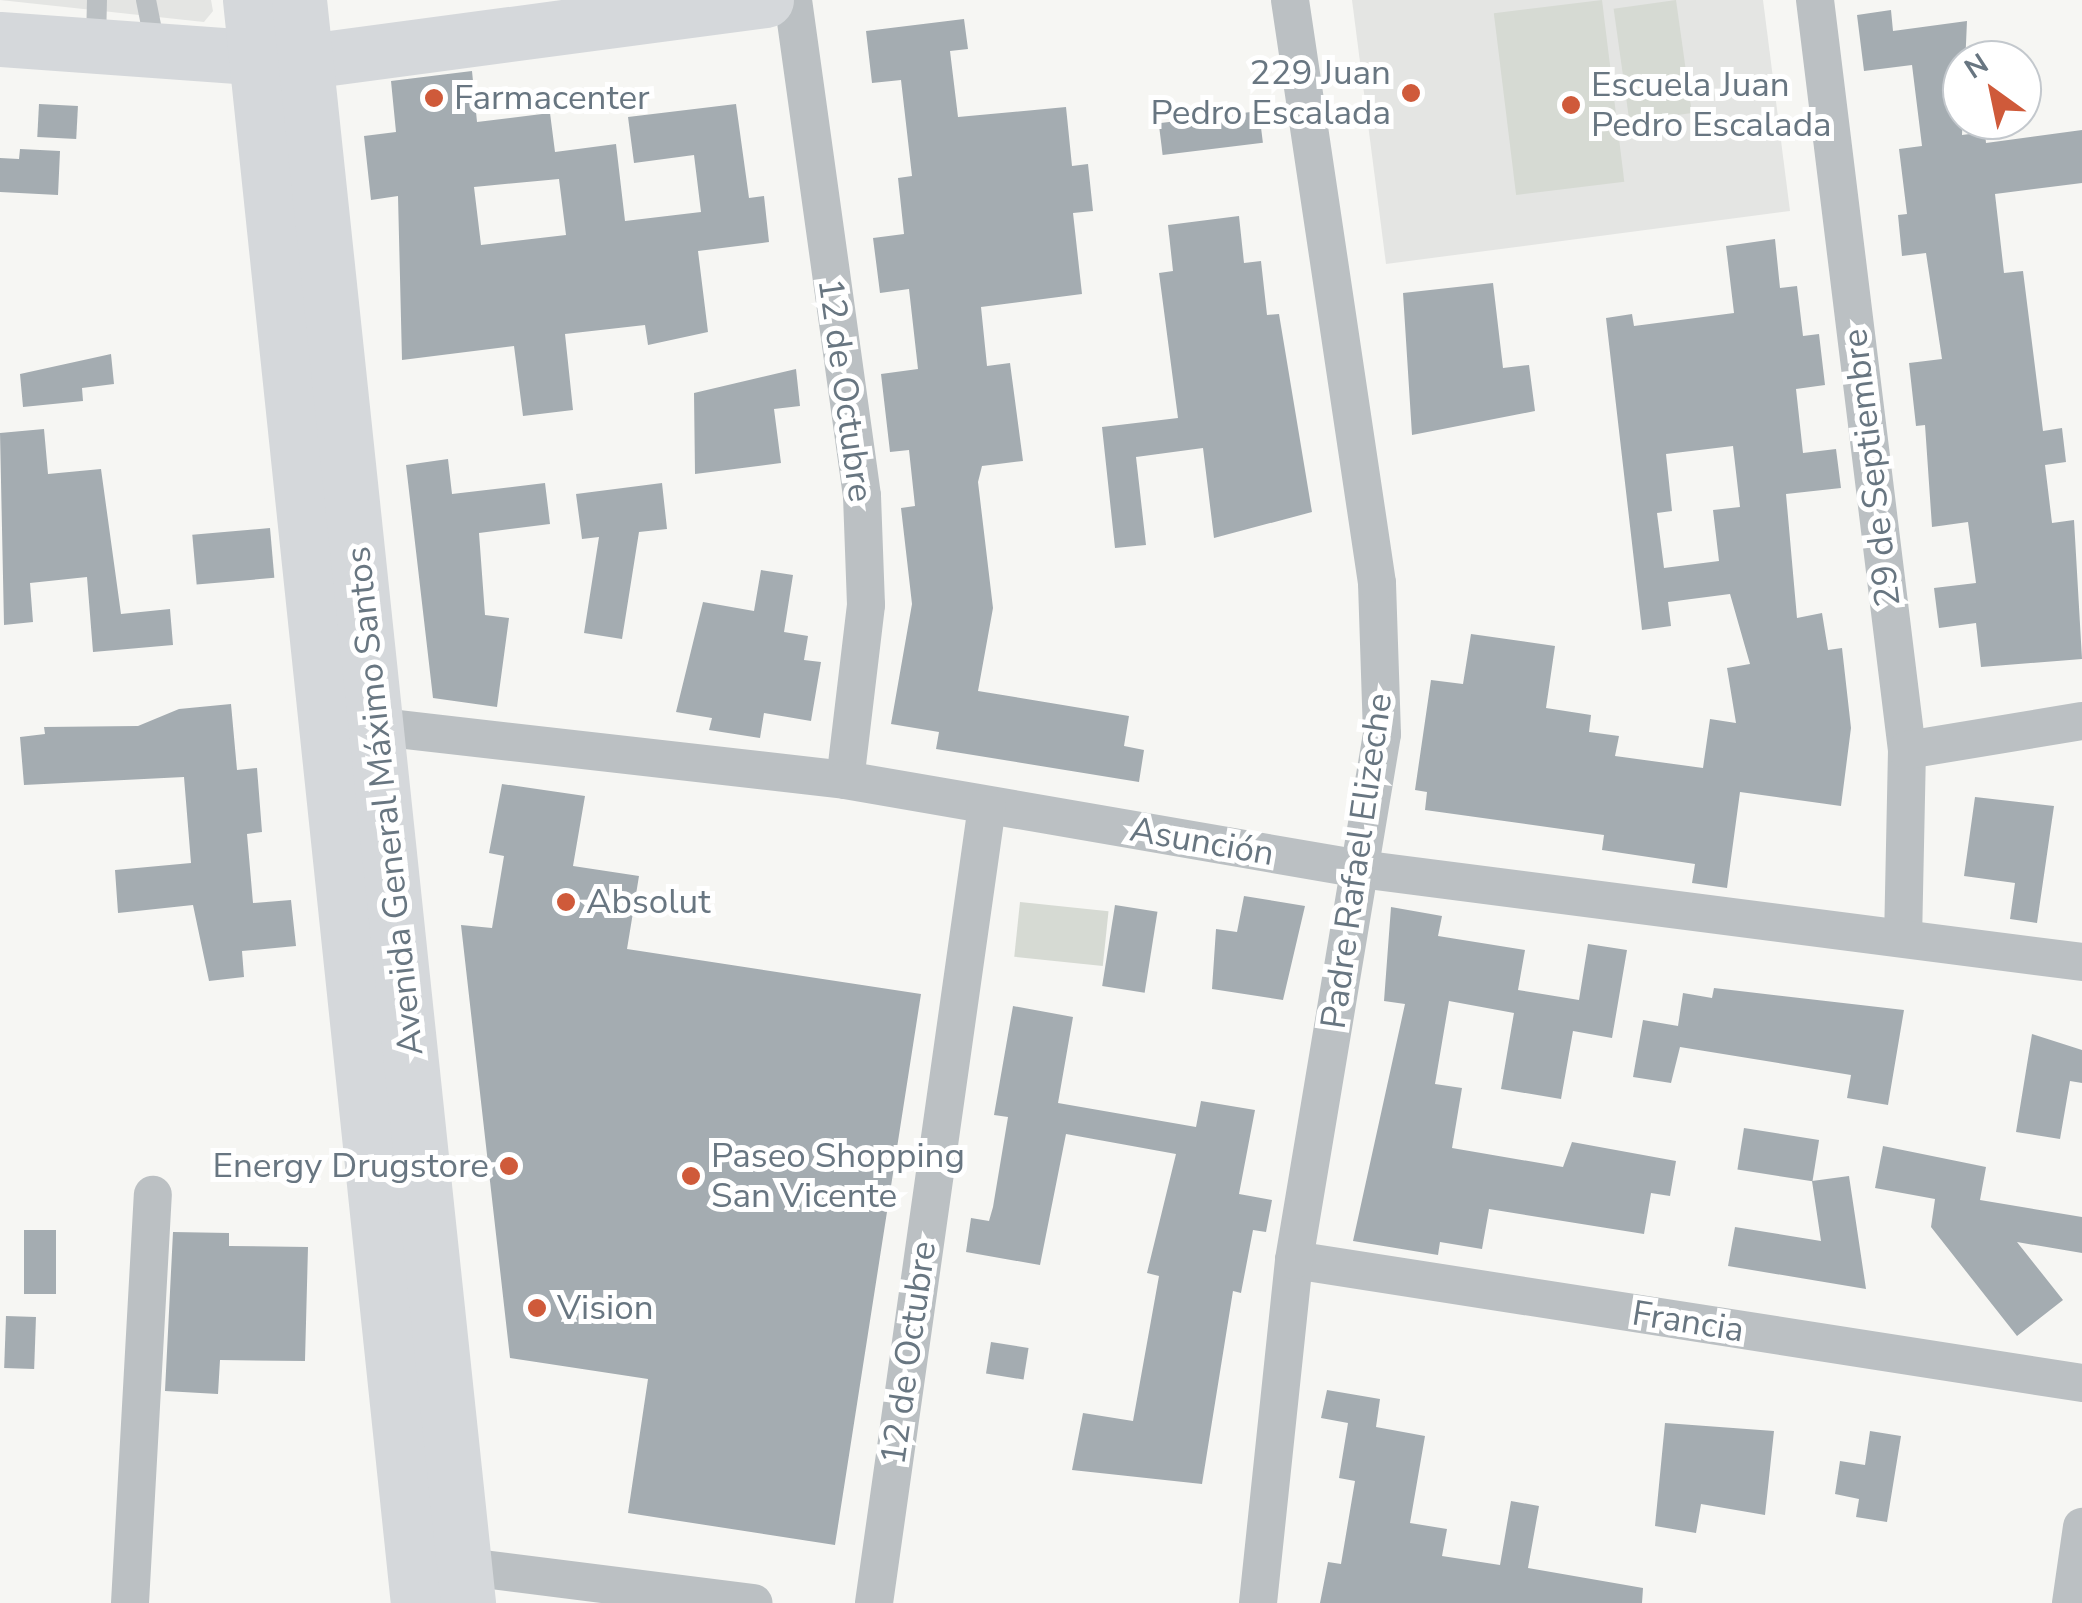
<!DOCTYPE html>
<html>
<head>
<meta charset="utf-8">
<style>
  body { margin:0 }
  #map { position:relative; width:2082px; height:1603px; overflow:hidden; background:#f6f6f3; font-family:"Nunito Sans",sans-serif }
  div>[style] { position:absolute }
  .built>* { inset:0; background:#e4e5e3 }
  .green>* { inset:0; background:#d6dad3; transform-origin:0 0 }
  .building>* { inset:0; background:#a4acb1; transform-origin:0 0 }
  .lane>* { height:20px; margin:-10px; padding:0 10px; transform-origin:10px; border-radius:10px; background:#bbc0c3 }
  .street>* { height:38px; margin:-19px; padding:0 19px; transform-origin:19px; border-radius:19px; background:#bbc0c3 }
  .secondary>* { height:55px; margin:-27.5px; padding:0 27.5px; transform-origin:27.5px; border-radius:27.5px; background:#d5d8db }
  .primary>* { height:55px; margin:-27.5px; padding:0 27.5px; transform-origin:27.5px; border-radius:27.5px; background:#d5d8db }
  .dots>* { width:28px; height:28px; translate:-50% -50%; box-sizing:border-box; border:5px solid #fff; border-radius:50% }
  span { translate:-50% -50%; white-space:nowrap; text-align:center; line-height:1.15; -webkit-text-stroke:10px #fff; paint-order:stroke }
  .poi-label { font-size:35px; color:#687681 }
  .right { translate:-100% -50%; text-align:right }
  .left { translate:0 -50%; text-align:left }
  .street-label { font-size:35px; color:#687681 }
  .north { position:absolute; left:1942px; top:40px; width:100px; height:100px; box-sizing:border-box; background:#fff; border:2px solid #c3c8cd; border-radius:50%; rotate:327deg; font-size:28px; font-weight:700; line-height:40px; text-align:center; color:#687681 }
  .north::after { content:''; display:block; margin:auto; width:35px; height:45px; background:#cf5a3a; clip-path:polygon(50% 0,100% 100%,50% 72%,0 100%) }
</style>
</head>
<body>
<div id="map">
  <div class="built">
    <div style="clip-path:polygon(0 0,211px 0,213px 11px,204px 22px)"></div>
    <div style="clip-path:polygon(1352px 0,1763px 0,1790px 211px,1386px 264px)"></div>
  </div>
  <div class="green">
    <div style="left:1602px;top:0;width:183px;height:109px;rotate:83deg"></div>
    <div style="left:1676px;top:0;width:114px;height:63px;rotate:82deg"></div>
    <div style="left:1020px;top:902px;width:89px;height:55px;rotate:6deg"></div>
  </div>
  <div class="building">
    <div style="clip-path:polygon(1891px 10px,1893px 31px,1967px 21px,1962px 135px,1985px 132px,1986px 143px,2082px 130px,2082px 183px,1995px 194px,2004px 273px,2023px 271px,2043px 431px,2062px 428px,2066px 462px,2045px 465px,2052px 523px,2074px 520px,2082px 659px,1981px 667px,1976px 623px,1939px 628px,1934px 588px,1976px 583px,1968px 522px,1932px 527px,1925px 425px,1916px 426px,1909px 363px,1942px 359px,1926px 253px,1902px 256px,1898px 215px,1907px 214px,1899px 149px,1922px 146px,1912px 65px,1864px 71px,1857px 15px)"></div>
    <div style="clip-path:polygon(964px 19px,968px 49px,950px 51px,958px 117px,1066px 107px,1072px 166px,1088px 164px,1093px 211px,1073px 213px,1082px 294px,981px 307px,987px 366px,1010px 363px,1023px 461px,982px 466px,978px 482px,993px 608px,978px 691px,1129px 716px,1124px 746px,1144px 750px,1139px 782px,936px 749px,939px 732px,891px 724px,912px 604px,901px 508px,915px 506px,909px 450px,890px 452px,881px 374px,918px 369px,909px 289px,880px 293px,873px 238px,904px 234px,898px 178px,912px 176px,901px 80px,872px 83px,866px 31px)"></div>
    <div style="clip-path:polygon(evenodd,472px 71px,477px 122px,550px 113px,555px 152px,616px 144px,625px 221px,701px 212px,694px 155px,634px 163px,628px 117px,736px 104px,749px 198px,764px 196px,769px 242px,698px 251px,708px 332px,648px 345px,645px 325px,565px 334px,573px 410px,523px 416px,514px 346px,402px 360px,398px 196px,371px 200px,364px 136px,396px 132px,391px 81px,472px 71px,559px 179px,566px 235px,481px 245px,474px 187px,559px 179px)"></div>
    <div style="left:39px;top:104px;width:39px;height:33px;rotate:3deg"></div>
    <div style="left:1259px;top:111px;width:32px;height:101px;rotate:83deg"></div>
    <div style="clip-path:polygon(20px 149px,60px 151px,58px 195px,0 192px,0 158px,19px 159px)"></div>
    <div style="clip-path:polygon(1239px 216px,1244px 263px,1261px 261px,1267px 315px,1279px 314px,1312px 512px,1214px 538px,1203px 448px,1136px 457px,1146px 545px,1115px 548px,1102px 427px,1178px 418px,1159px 273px,1173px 271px,1168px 225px)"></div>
    <div style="clip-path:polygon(evenodd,1775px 239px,1780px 288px,1797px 286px,1803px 336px,1819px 334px,1825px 385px,1796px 389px,1803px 453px,1836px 449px,1841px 488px,1786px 494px,1797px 618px,1822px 613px,1828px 650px,1842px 648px,1851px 728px,1841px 806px,1740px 792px,1727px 888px,1692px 883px,1695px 864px,1602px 850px,1604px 835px,1425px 810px,1427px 792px,1415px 790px,1431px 680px,1463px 684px,1471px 634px,1555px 646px,1546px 708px,1591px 715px,1589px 732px,1619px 736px,1615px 756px,1703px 768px,1710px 719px,1736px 723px,1727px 668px,1750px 664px,1730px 594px,1668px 602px,1671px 626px,1642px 630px,1606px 318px,1632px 314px,1634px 326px,1734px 313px,1726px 246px,1775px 239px,1733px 446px,1740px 507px,1713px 510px,1719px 561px,1664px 568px,1657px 513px,1672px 511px,1666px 454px,1733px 446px)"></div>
    <div style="clip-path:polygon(1493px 283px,1503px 368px,1529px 365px,1535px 411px,1412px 435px,1403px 293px)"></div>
    <div style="clip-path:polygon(111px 354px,114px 384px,82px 388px,83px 401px,23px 407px,20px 374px)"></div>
    <div style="clip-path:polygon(796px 369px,800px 406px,774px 409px,781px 463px,695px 474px,694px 393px)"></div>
    <div style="clip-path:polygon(44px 429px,48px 474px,101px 469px,121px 614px,170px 609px,173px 645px,93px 652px,87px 577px,30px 583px,33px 622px,4px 625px,0 433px)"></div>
    <div style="clip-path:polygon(448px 459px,452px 494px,545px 483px,550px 524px,479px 533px,485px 615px,509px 618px,497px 707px,433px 698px,406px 465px)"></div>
    <div style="clip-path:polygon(662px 483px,667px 529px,639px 532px,622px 639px,584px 633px,599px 537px,582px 539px,576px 494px)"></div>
    <div style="left:270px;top:528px;width:50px;height:78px;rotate:85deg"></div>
    <div style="clip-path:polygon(761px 570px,793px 575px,784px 632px,808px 636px,804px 660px,821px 662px,811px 721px,764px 713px,760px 738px,709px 730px,712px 718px,676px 712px,703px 602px,754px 611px)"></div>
    <div style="clip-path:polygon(231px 704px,237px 770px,257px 768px,262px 832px,247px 834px,253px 903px,291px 900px,296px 946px,242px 951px,244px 977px,209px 981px,193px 905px,118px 913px,115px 870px,191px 863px,184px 777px,24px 785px,20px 737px,45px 734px,44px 727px,138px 726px,179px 709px)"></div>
    <div style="clip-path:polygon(502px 784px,585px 796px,573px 866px,639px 876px,627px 949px,921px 994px,835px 1545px,628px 1513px,648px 1379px,510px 1358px,461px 925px,492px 928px,504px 856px,489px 853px)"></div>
    <div style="clip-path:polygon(1975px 797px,2054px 806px,2037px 923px,2010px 919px,2015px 883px,1964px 876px)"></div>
    <div style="clip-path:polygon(1244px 896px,1305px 906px,1283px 1000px,1212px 989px,1216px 929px,1237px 932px)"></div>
    <div style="left:1115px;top:905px;width:43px;height:82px;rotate:9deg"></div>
    <div style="clip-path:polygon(1391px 907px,1442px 916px,1438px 936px,1525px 950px,1518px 990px,1579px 1000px,1588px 944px,1627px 950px,1612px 1038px,1573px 1031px,1561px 1099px,1501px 1089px,1514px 1013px,1449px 1001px,1435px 1084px,1462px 1088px,1452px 1148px,1563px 1167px,1572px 1142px,1676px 1161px,1670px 1196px,1651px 1193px,1644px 1234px,1489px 1209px,1482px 1249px,1440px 1242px,1438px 1255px,1353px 1241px,1405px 1004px,1384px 1001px)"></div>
    <div style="clip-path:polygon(1714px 988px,1904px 1010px,1888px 1105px,1847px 1098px,1851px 1075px,1680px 1047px,1671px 1083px,1633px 1077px,1643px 1020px,1678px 1026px,1683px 993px,1712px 998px)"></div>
    <div style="clip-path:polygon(1013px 1006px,1073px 1017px,1058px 1103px,1196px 1127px,1201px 1101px,1255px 1110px,1239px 1194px,1272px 1200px,1266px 1232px,1253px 1230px,1241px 1293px,1233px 1291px,1202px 1484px,1072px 1470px,1083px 1413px,1133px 1421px,1159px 1276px,1147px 1273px,1176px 1154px,1066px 1134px,1040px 1265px,966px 1252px,971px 1218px,989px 1221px,993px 1207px,1008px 1117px,994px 1115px)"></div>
    <div style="clip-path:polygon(2032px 1034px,2082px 1050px,2082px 1083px,2070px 1081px,2060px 1139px,2016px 1132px)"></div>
    <div style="left:1744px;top:1128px;width:76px;height:42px;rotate:9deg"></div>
    <div style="clip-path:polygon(1883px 1146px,1986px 1167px,1980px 1200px,2082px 1217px,2082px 1253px,2017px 1242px,2063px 1300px,2017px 1336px,1931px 1227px,1935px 1199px,1875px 1188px)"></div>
    <div style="clip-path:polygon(1849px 1176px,1866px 1289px,1728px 1266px,1735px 1227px,1821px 1241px,1812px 1181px)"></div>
    <div style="left:24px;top:1230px;width:32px;height:64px"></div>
    <div style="clip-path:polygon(173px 1232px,229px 1233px,229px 1246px,308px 1247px,305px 1361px,220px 1360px,218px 1394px,165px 1391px)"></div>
    <div style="left:6px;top:1316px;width:30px;height:52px;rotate:2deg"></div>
    <div style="left:991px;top:1342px;width:38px;height:32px;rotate:9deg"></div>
    <div style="clip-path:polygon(1327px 1390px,1380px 1399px,1376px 1427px,1425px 1436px,1410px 1523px,1447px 1529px,1442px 1556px,1500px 1565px,1511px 1501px,1539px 1506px,1528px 1568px,1643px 1588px,1642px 1603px,1320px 1603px,1328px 1562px,1341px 1564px,1355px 1481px,1339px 1478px,1348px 1423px,1321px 1418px)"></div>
    <div style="clip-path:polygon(1665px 1423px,1774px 1431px,1765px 1515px,1701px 1504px,1696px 1533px,1655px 1526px)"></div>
    <div style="clip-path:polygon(1870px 1431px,1901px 1436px,1887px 1522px,1856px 1517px,1859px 1499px,1835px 1494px,1840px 1461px,1865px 1465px)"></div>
  </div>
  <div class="lane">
    <div style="left:146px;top:0;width:46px;rotate:78.7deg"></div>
    <div style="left:96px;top:43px;width:43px;rotate:-88.7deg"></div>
  </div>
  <div class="street">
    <div style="left:793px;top:0;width:501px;rotate:82.08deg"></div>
    <div style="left:862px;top:496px;width:109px;rotate:87.9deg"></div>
    <div style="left:866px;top:605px;width:176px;rotate:96.8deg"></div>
    <div style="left:1815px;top:0;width:756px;rotate:83.01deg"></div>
    <div style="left:1907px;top:750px;width:186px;rotate:91.2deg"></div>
    <div style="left:354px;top:724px;width:494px;rotate:6.5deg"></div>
    <div style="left:845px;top:780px;width:523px;rotate:9.8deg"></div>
    <div style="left:1360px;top:869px;width:728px;rotate:7.34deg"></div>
    <div style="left:1907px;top:750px;width:177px;rotate:-9.4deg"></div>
    <div style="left:1294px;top:1260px;width:798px;rotate:8.87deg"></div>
    <div style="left:444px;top:1564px;width:312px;rotate:7.2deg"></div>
    <div style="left:130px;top:1603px;width:409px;rotate:-86.8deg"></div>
    <div style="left:874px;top:1603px;width:805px;rotate:-81.93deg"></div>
    <div style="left:1258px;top:1603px;width:345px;rotate:-84deg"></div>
    <div style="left:1294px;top:1260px;width:533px;rotate:-80.5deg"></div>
    <div style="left:1382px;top:734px;width:151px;rotate:-91.9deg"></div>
    <div style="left:1377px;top:583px;width:589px;rotate:-98.49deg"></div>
    <div style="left:2071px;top:1603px;width:77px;rotate:-81.8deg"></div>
  </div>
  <div class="secondary">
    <div style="left:0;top:39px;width:309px;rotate:4.1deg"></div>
    <div style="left:308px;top:61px;width:462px;rotate:-7.6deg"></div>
  </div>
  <div class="primary">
    <div style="left:250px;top:0;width:1612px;rotate:84.02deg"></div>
    <div style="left:299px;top:0;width:1612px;rotate:83.98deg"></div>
  </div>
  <div class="dots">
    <div style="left:1411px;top:93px;background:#cf5a3a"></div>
    <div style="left:434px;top:98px;background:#cf5a3a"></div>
    <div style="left:1571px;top:105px;background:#cf5a3a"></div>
    <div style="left:566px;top:902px;background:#cf5a3a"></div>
    <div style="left:509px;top:1166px;background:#cf5a3a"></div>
    <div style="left:691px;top:1176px;background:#cf5a3a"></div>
    <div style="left:537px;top:1308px;background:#cf5a3a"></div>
  </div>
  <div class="poi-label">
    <span class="right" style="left:1391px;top:93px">229 Juan<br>Pedro Escalada</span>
    <span class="left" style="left:1591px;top:105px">Escuela Juan<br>Pedro Escalada</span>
    <span class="left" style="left:454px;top:98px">Farmacenter</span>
    <span class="left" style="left:586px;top:902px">Absolut</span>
    <span class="left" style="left:711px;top:1176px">Paseo Shopping<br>San Vicente</span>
    <span class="right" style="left:489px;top:1166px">Energy Drugstore</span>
    <span class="left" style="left:557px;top:1308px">Vision</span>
  </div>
  <div class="street-label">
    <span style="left:845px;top:390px;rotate:82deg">12 de Octubre</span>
    <span style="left:1872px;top:468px;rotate:-97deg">29 de Septiembre</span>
    <span style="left:385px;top:801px;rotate:-96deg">Avenida General Máximo Santos</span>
    <span style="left:1202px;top:842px;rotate:10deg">Asunción</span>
    <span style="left:1357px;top:861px;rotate:-82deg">Padre Rafael Elizeche</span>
    <span style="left:1688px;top:1322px;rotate:9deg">Francia</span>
    <span style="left:909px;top:1353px;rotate:-82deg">12 de Octubre</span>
  </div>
  <div class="north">N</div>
</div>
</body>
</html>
